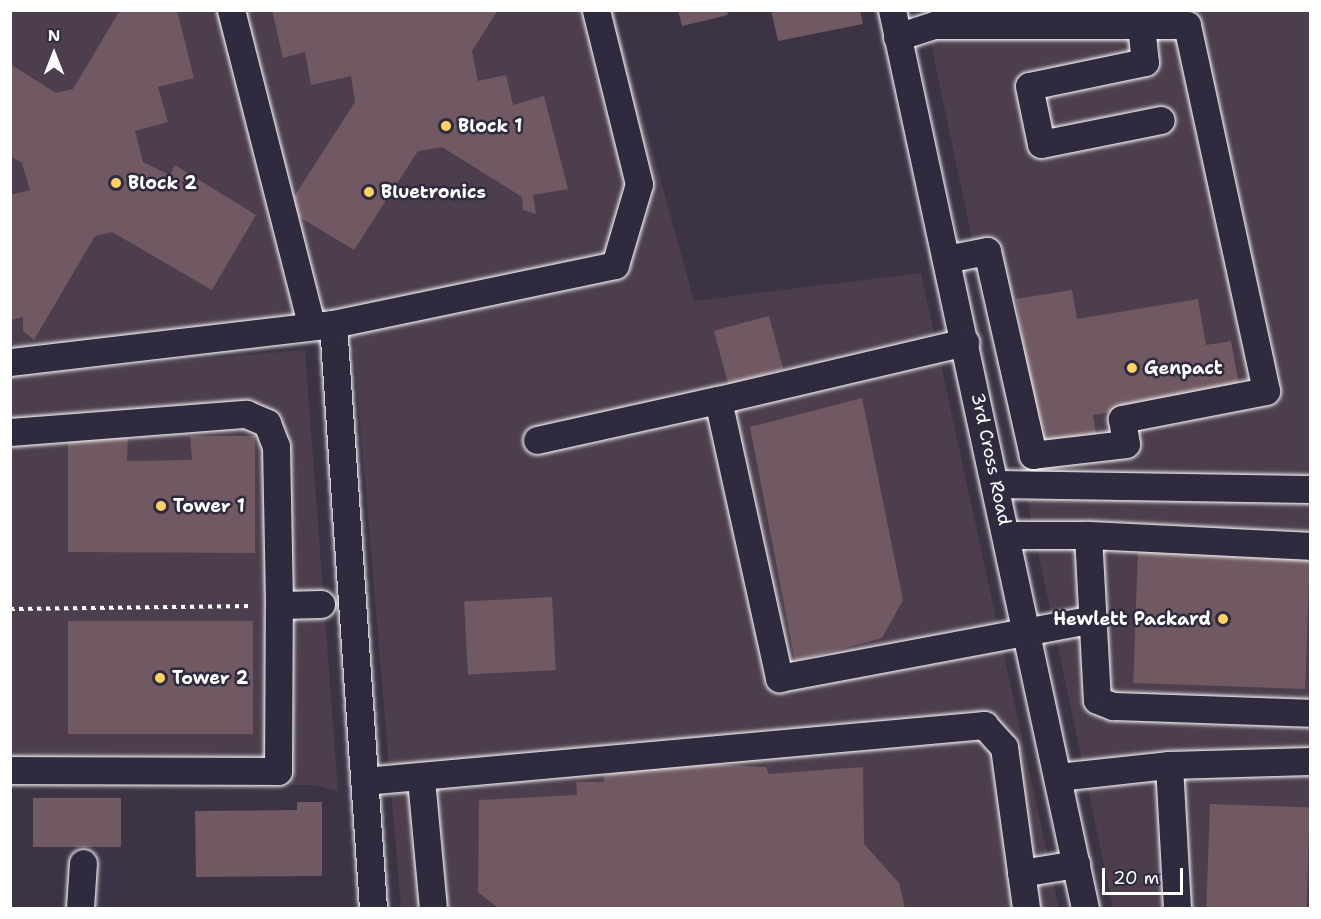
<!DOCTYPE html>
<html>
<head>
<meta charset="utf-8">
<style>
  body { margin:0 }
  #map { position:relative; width:1321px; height:919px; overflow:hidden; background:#3c3344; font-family:"Shantell Sans",sans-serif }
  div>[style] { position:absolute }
  .built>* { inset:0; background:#4c3e4d }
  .building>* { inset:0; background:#705962; transform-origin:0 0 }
  .path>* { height:4px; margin-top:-2px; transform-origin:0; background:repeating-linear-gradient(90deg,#fff 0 4.5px,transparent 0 9px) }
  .roads { filter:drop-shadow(0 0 2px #fff) drop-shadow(0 0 2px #fff) }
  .minor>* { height:27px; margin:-13.5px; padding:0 13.5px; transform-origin:13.5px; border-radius:13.5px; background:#2f2a3d }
  .dots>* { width:16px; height:16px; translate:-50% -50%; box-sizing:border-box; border:3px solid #2f2a3d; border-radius:50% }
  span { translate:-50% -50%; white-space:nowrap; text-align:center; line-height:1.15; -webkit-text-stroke:5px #2f2a3d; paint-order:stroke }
  .poi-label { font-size:18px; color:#fff; font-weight:700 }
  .left { translate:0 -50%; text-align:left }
  .right { translate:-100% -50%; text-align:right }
  .street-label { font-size:18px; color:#fff }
  .frame { position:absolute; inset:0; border:12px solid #fff; pointer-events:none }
  .north { position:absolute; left:24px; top:24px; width:60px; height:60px; -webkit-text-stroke:4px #2f2a3d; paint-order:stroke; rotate:0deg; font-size:16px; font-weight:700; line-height:24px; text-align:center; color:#fff }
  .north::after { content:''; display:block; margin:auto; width:21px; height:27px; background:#fff; clip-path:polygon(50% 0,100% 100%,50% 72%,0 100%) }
  .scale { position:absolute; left:1102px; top:868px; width:81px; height:27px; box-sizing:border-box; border:3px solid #fff; border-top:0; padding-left:8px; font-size:18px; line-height:21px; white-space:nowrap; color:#fff; -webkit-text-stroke:4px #2f2a3d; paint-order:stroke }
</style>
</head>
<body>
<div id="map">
  <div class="built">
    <div style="clip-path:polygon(10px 11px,614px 11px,694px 301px,921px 273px,1059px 908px,401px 908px,351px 315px,11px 360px)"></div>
    <div style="clip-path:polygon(924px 11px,1310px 11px,1310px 908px,1113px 908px)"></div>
    <div style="clip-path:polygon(305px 350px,338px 791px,314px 785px,11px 784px,11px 375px)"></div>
  </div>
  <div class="building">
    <div style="clip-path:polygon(120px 10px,177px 10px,194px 78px,158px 87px,168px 122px,135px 131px,143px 162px,170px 175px,175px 165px,256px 215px,212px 290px,112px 232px,95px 236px,34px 340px,23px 331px,23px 317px,10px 320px,10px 195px,30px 190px,22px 163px,10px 156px,10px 64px,56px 93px,73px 89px)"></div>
    <div style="clip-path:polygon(272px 10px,498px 10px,472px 51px,478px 81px,506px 75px,513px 105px,544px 96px,568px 189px,533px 195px,536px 214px,523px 210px,522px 197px,442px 147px,418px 151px,354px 250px,286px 209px,355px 102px,351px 76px,311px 85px,305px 52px,283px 58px)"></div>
    <div style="clip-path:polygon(678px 10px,727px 10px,728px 15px,682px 26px)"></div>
    <div style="clip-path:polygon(771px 10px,860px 10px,863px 24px,778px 41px)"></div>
    <div style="clip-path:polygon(1072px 290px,1077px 319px,1198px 299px,1206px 345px,1231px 341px,1240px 390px,1093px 415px,1097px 442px,1041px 451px,1016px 299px)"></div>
    <div style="left:769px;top:316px;width:55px;height:57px;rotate:75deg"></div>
    <div style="clip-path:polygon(862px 398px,903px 600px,882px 638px,795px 661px,750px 427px)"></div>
    <div style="clip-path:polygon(68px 436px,128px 437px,127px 461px,192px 460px,190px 436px,255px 436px,255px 553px,68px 552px)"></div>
    <div style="left:1138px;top:549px;width:172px;height:134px;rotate:2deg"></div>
    <div style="left:552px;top:597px;width:73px;height:88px;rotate:87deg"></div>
    <div style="left:68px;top:621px;width:185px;height:113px"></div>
    <div style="clip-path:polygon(676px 762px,766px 767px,769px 774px,863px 767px,864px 844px,899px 883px,905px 908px,498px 908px,478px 892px,479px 800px,577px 795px,576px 782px,604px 782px,604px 776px,642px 766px)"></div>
    <div style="left:33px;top:798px;width:88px;height:49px"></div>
    <div style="clip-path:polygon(297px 802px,322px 802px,322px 876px,196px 877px,195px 811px,297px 810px)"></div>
    <div style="left:1210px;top:804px;width:100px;height:104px;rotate:2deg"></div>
  </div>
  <div class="path">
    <div style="left:10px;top:609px;width:243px;rotate:-0.7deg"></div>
  </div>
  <div class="roads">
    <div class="minor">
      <div style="left:231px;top:10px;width:325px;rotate:75.7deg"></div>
      <div style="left:892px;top:10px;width:919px;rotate:77.87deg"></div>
      <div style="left:1141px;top:25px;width:37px;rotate:84deg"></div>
      <div style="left:1145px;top:62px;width:118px;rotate:168.3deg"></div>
      <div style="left:1029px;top:86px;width:59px;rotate:78.3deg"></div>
      <div style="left:1041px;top:144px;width:122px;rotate:-11.3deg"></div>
      <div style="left:897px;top:37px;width:40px;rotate:-18deg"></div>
      <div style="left:935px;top:25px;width:252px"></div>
      <div style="left:1187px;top:25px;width:374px;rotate:77.8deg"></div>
      <div style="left:1266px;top:391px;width:147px;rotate:169deg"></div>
      <div style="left:1122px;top:419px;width:25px;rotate:81deg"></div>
      <div style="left:1126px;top:444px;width:94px;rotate:173.3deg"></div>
      <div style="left:1033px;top:455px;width:209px;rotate:-102.7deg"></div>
      <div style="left:987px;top:251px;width:42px;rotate:169deg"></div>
      <div style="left:333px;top:324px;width:585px;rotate:86.08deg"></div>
      <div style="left:10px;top:362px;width:325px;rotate:-6.7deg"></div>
      <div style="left:333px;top:324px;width:288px;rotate:-11.8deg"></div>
      <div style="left:615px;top:265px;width:84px;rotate:-73.5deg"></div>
      <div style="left:639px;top:184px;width:179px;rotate:-103.9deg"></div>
      <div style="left:718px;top:400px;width:254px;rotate:-13.2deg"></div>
      <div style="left:10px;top:432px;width:237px;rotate:-4.4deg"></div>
      <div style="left:246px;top:414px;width:23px;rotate:23deg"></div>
      <div style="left:267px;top:423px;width:25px;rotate:69deg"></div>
      <div style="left:276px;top:446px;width:159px;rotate:88.9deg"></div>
      <div style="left:537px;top:440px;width:185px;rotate:-12.5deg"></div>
      <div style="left:718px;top:400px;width:285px;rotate:77.6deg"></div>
      <div style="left:779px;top:678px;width:315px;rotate:-10.6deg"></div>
      <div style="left:996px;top:484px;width:314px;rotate:0.9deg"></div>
      <div style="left:1007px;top:535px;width:81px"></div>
      <div style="left:1088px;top:535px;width:165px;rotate:86.9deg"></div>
      <div style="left:1097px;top:700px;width:17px;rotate:21deg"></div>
      <div style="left:1113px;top:706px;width:197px;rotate:2deg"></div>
      <div style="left:1088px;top:535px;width:222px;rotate:2.8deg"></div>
      <div style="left:1169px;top:765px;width:143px;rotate:86.8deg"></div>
      <div style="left:10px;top:770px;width:268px;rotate:0.2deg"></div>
      <div style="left:278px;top:771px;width:166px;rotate:-89.7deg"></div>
      <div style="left:279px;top:605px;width:42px;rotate:-1.4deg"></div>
      <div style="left:1058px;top:777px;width:112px;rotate:-6.2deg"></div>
      <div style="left:1169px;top:765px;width:141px;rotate:-1.6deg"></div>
      <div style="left:421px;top:779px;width:130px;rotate:84.7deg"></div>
      <div style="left:364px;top:781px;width:623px;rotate:-5.16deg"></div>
      <div style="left:984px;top:725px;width:30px;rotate:48deg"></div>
      <div style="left:1004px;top:747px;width:162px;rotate:82.2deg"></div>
      <div style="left:1021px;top:873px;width:56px;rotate:-9.3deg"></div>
      <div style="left:80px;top:908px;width:45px;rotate:-86.2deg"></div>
    </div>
  </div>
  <div class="dots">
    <div style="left:446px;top:126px;background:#ffd166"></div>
    <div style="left:116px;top:183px;background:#ffd166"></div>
    <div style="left:369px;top:192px;background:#ffd166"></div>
    <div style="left:1132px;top:368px;background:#ffd166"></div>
    <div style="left:161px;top:506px;background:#ffd166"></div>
    <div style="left:1223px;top:619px;background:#ffd166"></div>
    <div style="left:160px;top:678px;background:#ffd166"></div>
  </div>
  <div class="poi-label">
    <span class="left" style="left:458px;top:126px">Block 1</span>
    <span class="left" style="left:128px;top:183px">Block 2</span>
    <span class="left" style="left:381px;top:192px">Bluetronics</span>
    <span class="left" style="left:1144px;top:368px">Genpact</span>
    <span class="left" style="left:173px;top:506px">Tower 1</span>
    <span class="right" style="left:1211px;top:619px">Hewlett Packard</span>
    <span class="left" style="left:172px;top:678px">Tower 2</span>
  </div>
  <div class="street-label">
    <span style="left:991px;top:459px;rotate:78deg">3rd Cross Road</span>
  </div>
  <div class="frame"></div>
  <div class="north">N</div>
  <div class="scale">20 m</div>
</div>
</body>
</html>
